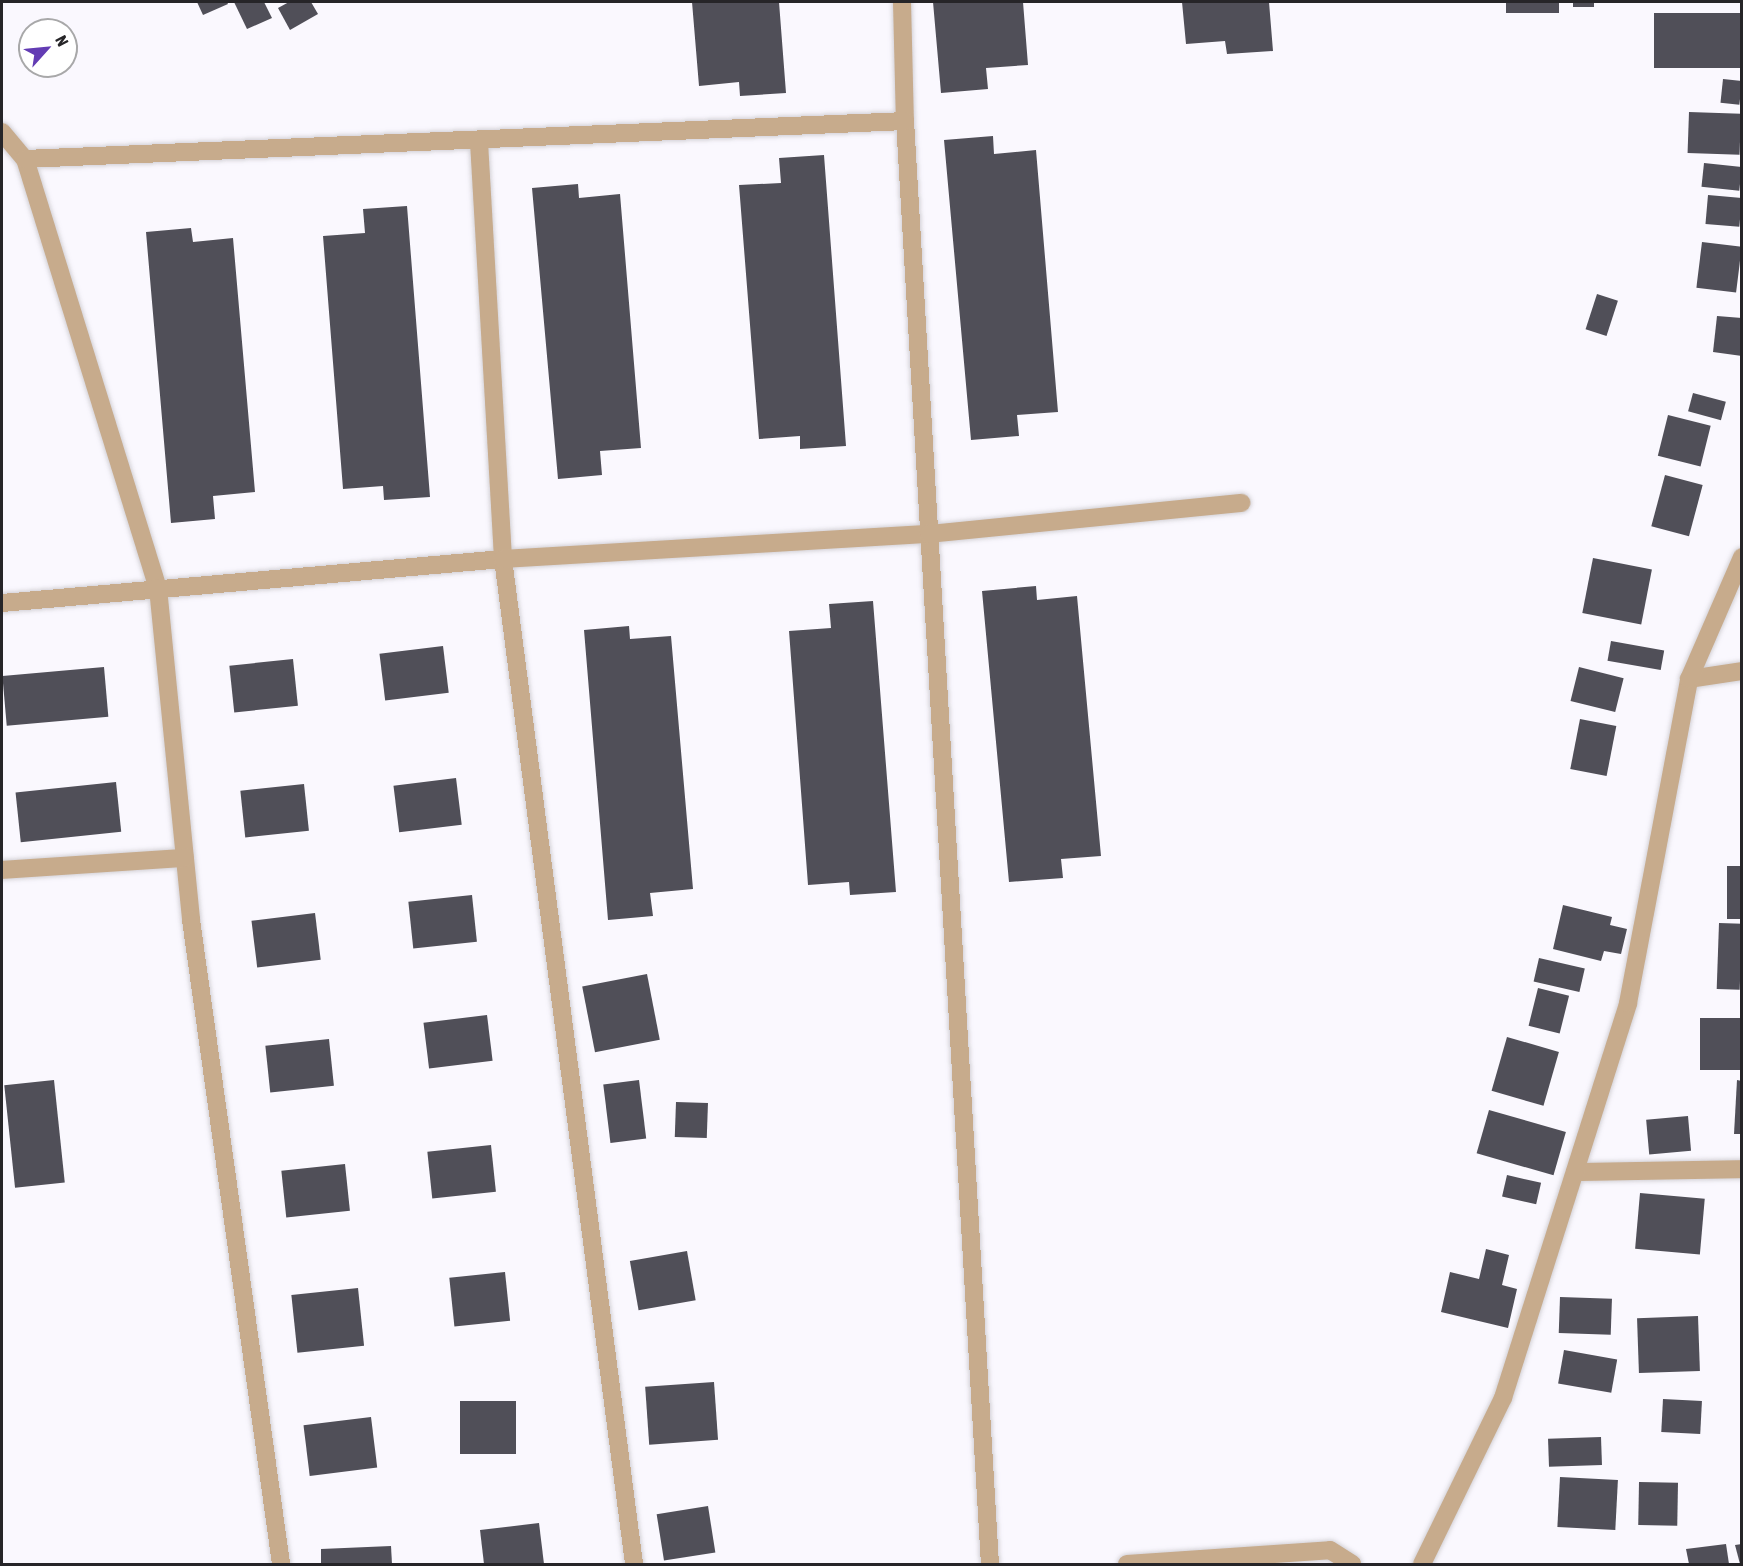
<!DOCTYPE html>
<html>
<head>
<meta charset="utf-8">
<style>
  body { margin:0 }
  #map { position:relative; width:1743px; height:1566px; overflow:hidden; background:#faf8fe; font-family:"Asap Condensed",sans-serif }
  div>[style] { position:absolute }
  .building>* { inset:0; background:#504f58; transform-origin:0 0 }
  .roads { filter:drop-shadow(0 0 2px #d4d2d7) drop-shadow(0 0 2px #d4d2d7) }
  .minor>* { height:18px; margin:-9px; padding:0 9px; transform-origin:9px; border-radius:9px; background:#c7ab8c }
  span { translate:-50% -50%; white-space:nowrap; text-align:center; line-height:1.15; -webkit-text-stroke:6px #fff; paint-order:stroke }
  .frame { position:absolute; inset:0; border:3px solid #262528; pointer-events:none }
  .north { position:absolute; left:18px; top:18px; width:60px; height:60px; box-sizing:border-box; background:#fff; border:2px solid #a8a8a9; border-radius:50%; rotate:63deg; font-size:16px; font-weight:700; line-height:24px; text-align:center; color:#262528 }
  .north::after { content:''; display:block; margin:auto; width:21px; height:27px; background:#633cb4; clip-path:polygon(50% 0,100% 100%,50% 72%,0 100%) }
</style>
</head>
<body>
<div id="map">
  <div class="building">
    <div style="clip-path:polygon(197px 2px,227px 2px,228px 4px,203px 15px)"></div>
    <div style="clip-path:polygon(234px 2px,264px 2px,272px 18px,247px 29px)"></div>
    <div style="clip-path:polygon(289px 2px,311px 2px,318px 14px,290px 30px,278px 8px)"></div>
    <div style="clip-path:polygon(692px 2px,779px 2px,786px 93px,740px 96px,739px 82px,699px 86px)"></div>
    <div style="clip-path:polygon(933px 2px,1023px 2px,1028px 65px,986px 68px,988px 89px,941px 93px)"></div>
    <div style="clip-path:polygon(1182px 2px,1269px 2px,1273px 51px,1227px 54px,1225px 41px,1186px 44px)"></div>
    <div style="left:1506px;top:2px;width:53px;height:11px"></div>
    <div style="left:1573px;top:2px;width:21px;height:5px"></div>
    <div style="left:1654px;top:13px;width:88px;height:55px"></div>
    <div style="left:1723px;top:79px;width:19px;height:24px;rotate:6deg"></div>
    <div style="left:1689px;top:112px;width:52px;height:41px;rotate:2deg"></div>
    <div style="clip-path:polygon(993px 136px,994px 154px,1036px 150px,1058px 412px,1017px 415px,1019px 436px,971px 440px,944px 140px)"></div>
    <div style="clip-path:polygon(824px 155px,846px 446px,800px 449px,800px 436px,759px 439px,739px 185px,781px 183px,779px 158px)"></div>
    <div style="left:1704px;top:163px;width:38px;height:24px;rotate:6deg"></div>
    <div style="clip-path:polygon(578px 184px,579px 198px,620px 194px,641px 448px,600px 451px,602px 475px,558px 479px,532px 188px)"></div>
    <div style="left:1708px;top:195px;width:34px;height:29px;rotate:5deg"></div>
    <div style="clip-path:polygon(407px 206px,430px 497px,384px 500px,383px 486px,343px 489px,323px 236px,365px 233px,363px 209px)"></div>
    <div style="clip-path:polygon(191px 228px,193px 242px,233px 238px,255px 492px,213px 496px,215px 519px,171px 523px,146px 232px)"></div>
    <div style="left:1702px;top:242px;width:40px;height:46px;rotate:7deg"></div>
    <div style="left:1597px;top:294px;width:22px;height:37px;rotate:18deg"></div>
    <div style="clip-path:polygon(1717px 316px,1742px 318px,1742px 356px,1713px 352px)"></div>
    <div style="left:1693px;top:393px;width:34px;height:19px;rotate:15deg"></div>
    <div style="left:1668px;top:415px;width:44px;height:42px;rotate:14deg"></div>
    <div style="left:1665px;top:475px;width:39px;height:53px;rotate:15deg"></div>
    <div style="left:1593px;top:558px;width:60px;height:56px;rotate:11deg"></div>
    <div style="clip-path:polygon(1036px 586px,1037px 600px,1077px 596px,1101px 856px,1061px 859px,1063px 878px,1009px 882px,982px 591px)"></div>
    <div style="clip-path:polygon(873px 601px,896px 892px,850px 895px,849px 882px,808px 885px,789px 631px,831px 628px,829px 604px)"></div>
    <div style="clip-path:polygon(629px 626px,630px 639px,671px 636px,693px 889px,650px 893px,653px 916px,608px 920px,584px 630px)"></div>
    <div style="left:1611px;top:641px;width:54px;height:20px;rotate:10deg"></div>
    <div style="left:443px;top:646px;width:47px;height:64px;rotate:83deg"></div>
    <div style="left:293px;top:659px;width:47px;height:64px;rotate:84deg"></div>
    <div style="left:104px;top:667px;width:50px;height:102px;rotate:85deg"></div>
    <div style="left:1579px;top:667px;width:46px;height:35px;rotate:14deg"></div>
    <div style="left:1580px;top:719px;width:37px;height:51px;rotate:11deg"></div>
    <div style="left:456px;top:778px;width:47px;height:63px;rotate:83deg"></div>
    <div style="left:116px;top:782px;width:50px;height:101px;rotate:84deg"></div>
    <div style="left:304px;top:784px;width:47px;height:64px;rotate:84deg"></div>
    <div style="left:1727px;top:866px;width:15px;height:53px"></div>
    <div style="left:472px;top:895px;width:47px;height:64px;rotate:84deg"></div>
    <div style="clip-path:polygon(1563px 905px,1612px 917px,1610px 925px,1627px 929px,1621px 954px,1604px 951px,1601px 961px,1553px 949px)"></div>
    <div style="left:315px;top:913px;width:47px;height:64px;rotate:83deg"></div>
    <div style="left:1719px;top:923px;width:23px;height:66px;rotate:2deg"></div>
    <div style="left:1539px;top:958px;width:47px;height:24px;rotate:13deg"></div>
    <div style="left:647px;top:974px;width:67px;height:66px;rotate:79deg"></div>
    <div style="left:1538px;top:988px;width:32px;height:39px;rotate:14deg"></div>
    <div style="left:487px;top:1015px;width:46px;height:64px;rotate:83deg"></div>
    <div style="left:1700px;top:1018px;width:42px;height:52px"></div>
    <div style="left:1507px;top:1037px;width:54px;height:56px;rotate:16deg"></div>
    <div style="left:329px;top:1039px;width:47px;height:64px;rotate:84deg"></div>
    <div style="left:54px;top:1080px;width:103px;height:50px;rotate:84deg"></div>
    <div style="left:639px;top:1080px;width:59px;height:36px;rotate:83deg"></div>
    <div style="clip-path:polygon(1737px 1080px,1742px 1081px,1742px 1134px,1734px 1134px)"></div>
    <div style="left:676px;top:1102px;width:32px;height:35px;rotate:2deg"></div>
    <div style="left:1489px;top:1110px;width:80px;height:45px;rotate:16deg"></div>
    <div style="left:1688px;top:1116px;width:35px;height:42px;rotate:85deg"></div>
    <div style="left:491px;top:1145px;width:47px;height:64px;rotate:84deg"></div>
    <div style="left:345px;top:1164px;width:47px;height:64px;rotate:84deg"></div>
    <div style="left:1507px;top:1175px;width:35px;height:22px;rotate:13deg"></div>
    <div style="left:1640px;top:1193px;width:65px;height:56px;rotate:5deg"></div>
    <div style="clip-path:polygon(1486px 1249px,1509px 1255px,1502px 1285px,1517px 1289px,1508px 1328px,1441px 1312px,1450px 1272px,1479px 1279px)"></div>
    <div style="left:687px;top:1251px;width:50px;height:58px;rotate:80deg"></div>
    <div style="left:505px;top:1272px;width:49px;height:56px;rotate:84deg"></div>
    <div style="left:358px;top:1288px;width:58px;height:67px;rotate:84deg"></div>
    <div style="left:1560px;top:1297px;width:52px;height:36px;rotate:2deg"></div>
    <div style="left:1698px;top:1316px;width:55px;height:61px;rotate:88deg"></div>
    <div style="left:1564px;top:1350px;width:54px;height:34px;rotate:10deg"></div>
    <div style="left:714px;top:1382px;width:58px;height:69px;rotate:86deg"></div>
    <div style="left:1663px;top:1399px;width:39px;height:33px;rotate:3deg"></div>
    <div style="left:516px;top:1401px;width:53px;height:56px;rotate:90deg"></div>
    <div style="left:371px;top:1417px;width:51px;height:68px;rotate:83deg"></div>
    <div style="left:1601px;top:1437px;width:28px;height:53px;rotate:88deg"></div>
    <div style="left:1560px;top:1477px;width:58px;height:50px;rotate:3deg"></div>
    <div style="left:1639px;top:1482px;width:39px;height:43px;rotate:1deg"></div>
    <div style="left:708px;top:1506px;width:47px;height:52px;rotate:81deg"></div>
    <div style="clip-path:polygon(539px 1523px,544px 1564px,484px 1564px,480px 1530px)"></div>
    <div style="clip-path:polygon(1726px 1544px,1729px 1564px,1689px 1564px,1686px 1549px)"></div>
    <div style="clip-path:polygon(1742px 1544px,1742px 1564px,1740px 1564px,1735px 1545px)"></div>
    <div style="clip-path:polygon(391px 1546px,392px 1564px,321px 1564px,321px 1549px)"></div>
  </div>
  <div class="roads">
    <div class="minor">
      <div style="left:902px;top:2px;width:119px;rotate:88.6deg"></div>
      <div style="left:905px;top:121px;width:1446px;rotate:86.63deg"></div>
      <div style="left:2px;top:132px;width:35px;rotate:50deg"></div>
      <div style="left:25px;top:159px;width:449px;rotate:72.8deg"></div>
      <div style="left:158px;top:588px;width:334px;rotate:84.3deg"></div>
      <div style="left:191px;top:920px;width:650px;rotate:82.04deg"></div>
      <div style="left:479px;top:142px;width:418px;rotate:86.7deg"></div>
      <div style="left:503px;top:559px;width:1014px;rotate:82.57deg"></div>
      <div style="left:25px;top:159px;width:881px;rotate:-2.47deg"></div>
      <div style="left:2px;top:603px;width:503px;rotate:-5.02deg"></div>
      <div style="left:503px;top:559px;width:427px;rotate:-3.4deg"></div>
      <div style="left:929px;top:534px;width:314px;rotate:-5.7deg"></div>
      <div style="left:1689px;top:679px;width:54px;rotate:-8.6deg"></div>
      <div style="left:2px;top:870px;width:183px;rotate:-3.8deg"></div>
      <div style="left:1575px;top:1172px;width:167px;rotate:-1deg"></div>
      <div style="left:1127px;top:1564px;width:203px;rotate:-3.9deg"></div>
      <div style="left:1330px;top:1550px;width:26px;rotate:32deg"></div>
      <div style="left:1422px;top:1564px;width:185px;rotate:-64deg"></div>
      <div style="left:1503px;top:1398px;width:414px;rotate:-72.4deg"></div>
      <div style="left:1628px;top:1003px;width:330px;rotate:-79.3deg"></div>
      <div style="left:1689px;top:679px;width:133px;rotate:-66.5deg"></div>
    </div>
  </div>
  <div class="frame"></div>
  <div class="north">N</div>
</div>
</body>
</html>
